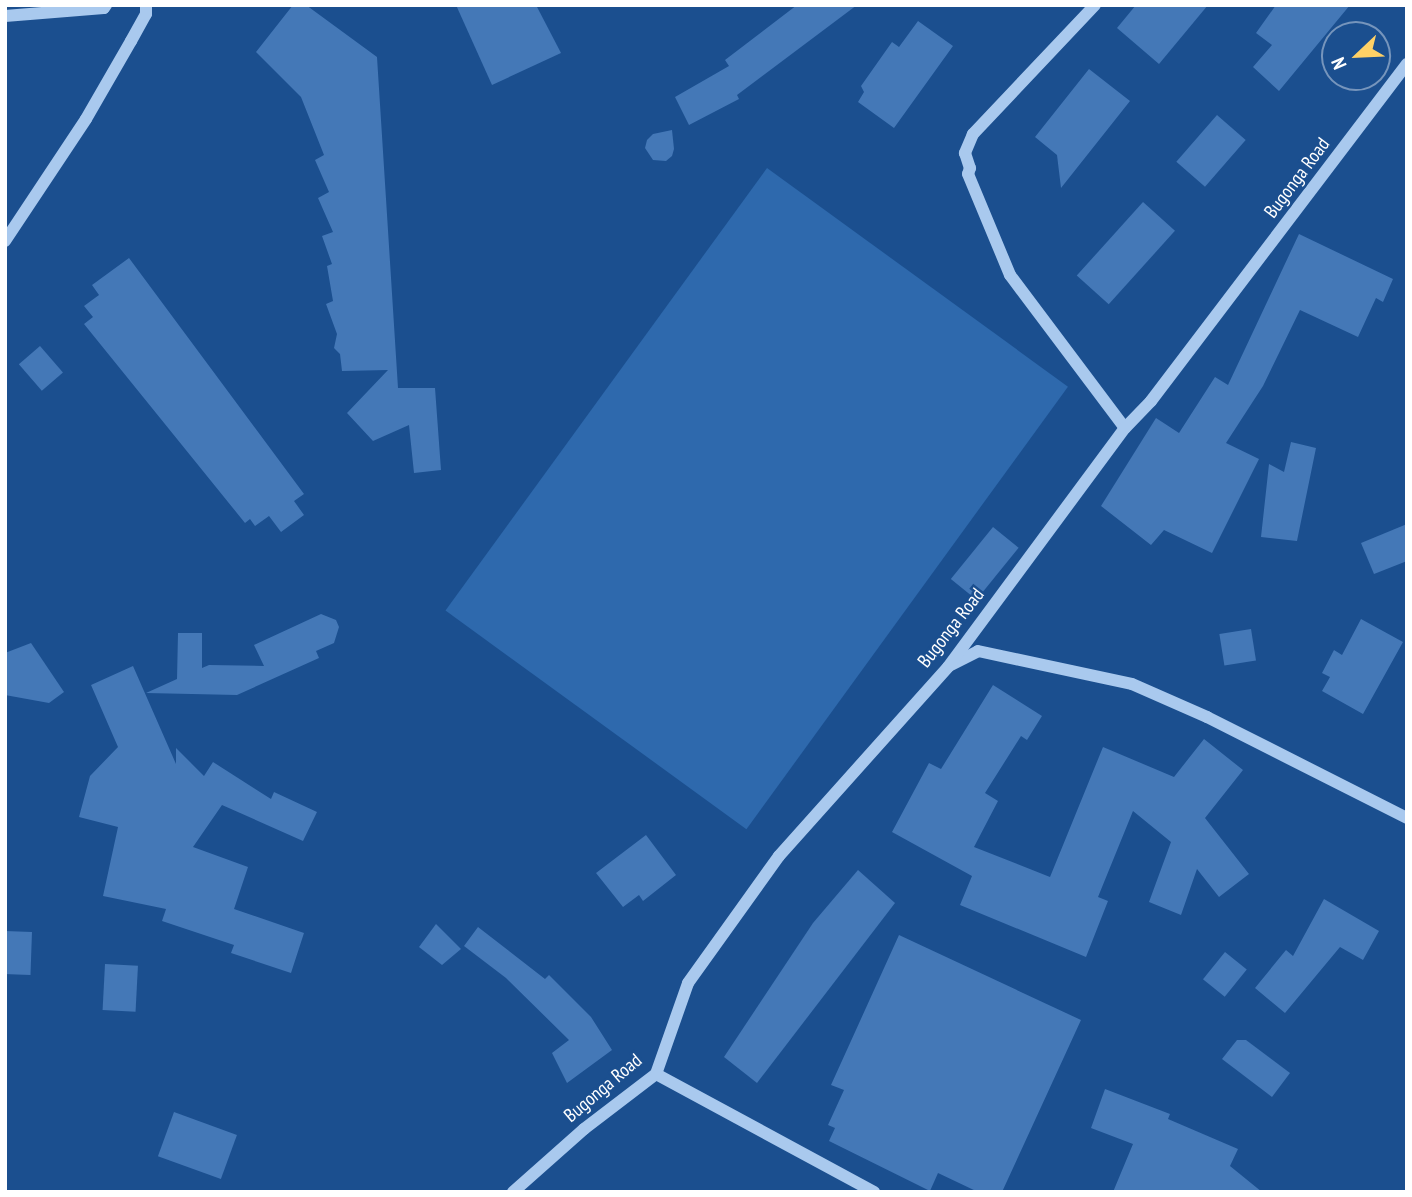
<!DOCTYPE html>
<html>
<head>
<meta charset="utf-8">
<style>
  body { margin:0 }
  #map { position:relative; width:1412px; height:1197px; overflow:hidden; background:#1b4f8f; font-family:"PT Sans Narrow",sans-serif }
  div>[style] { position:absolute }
  .green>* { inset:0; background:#2e69ad; transform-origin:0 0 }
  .building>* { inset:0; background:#4478b7; transform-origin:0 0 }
  .minor>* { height:12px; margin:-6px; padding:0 6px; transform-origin:6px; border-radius:6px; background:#a9c9ee }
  span { translate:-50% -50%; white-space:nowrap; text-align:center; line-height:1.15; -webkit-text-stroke:5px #1b4f8f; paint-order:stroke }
  .street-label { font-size:19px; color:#fff }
  .frame { position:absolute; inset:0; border:7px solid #fff; pointer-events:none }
  .north { position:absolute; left:1321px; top:21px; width:70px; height:70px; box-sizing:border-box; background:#1b4f8f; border:2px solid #7695bc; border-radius:50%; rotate:247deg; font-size:19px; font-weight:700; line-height:28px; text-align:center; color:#fff }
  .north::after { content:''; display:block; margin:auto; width:24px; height:32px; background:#ffd166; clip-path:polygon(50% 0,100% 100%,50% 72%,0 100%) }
</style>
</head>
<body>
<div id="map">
  <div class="green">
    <div style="left:767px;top:168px;width:372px;height:547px;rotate:36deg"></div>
  </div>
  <div class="building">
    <div style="clip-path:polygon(293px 5px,306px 5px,377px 57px,398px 388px,435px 388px,441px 470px,414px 473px,409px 425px,373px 441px,347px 413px,388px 370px,342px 371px,340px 354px,334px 348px,337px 334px,326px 304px,333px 301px,327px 266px,332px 264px,322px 236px,333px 232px,318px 198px,329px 192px,315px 160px,324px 155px,301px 97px,256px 52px)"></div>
    <div style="clip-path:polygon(456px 5px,536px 5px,561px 53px,492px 85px)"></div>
    <div style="clip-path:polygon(797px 5px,857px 5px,737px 95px,739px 99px,689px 125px,675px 97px,729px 66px,725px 60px)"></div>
    <div style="clip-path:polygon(1136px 5px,1208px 5px,1159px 64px,1117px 28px)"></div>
    <div style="clip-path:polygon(1276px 5px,1350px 5px,1279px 91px,1253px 67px,1272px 45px,1256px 33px)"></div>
    <div style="clip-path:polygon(918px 21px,953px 46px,894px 128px,858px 102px,864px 92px,861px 86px,892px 42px,899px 47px)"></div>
    <div style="clip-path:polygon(1089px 69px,1130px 101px,1061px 188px,1057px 155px,1035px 137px)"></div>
    <div style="left:1217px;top:115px;width:38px;height:62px;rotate:41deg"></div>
    <div style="clip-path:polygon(672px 130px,674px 149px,672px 156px,666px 161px,653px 160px,645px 148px,647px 140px,653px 134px)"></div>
    <div style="left:1143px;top:202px;width:43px;height:99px;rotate:42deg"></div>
    <div style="clip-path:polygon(1299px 234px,1393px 279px,1383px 302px,1376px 298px,1358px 337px,1300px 310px,1263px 386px,1226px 443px,1259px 459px,1212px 553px,1164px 530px,1151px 545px,1101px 506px,1156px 418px,1179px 433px,1215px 377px,1228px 385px)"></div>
    <div style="clip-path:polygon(129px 258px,304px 494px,294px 501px,304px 515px,281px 532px,269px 516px,255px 526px,250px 519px,245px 523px,84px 324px,93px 317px,84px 306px,99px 295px,92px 285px)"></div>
    <div style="left:40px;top:346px;width:35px;height:28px;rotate:49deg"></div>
    <div style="clip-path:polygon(1291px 442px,1316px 448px,1297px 541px,1261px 537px,1269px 464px,1284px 472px)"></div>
    <div style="clip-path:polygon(1407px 524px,1407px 561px,1374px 574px,1361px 543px)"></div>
    <div style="left:993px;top:527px;width:33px;height:67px;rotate:39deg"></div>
    <div style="clip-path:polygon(321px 614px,336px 620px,339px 627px,334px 643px,316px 651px,319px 658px,237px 695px,146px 693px,177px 679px,178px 633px,202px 633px,202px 668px,209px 665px,264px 666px,254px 645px)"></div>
    <div style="clip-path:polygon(1361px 619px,1403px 642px,1363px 714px,1322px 691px,1330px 677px,1322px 673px,1334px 650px,1342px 655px)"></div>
    <div style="left:1251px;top:629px;width:32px;height:32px;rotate:81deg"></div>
    <div style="clip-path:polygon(31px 643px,64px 692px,49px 703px,5px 695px,5px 653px)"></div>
    <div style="clip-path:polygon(133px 666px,176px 764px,176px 748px,204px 776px,213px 762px,271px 799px,274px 792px,317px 812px,303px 841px,222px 805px,193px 847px,248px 867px,234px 909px,304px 933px,291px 973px,231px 953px,234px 945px,162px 921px,166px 909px,103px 896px,118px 827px,79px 817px,90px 776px,118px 747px,91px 685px)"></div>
    <div style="clip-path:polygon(993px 685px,1042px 716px,1027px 740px,1021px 736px,985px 793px,998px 801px,974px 847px,1050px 877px,1103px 747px,1174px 777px,1204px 739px,1243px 770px,1205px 818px,1249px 874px,1219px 897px,1197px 869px,1181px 915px,1149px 902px,1171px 842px,1133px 811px,1098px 897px,1108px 901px,1086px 957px,960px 905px,972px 876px,892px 832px,929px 763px,941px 769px)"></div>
    <div style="clip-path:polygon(646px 835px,676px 875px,643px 901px,639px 895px,623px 907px,596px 873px)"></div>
    <div style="clip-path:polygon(858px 870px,895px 903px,757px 1083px,724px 1057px,813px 923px)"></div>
    <div style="clip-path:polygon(1324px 899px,1379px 931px,1363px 960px,1340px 947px,1285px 1013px,1255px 988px,1286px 950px,1293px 956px)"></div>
    <div style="clip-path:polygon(436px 924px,461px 949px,442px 965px,419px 947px)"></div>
    <div style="clip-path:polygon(478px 927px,545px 979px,549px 975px,591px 1017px,612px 1050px,567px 1083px,552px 1053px,569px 1040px,506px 978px,464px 946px)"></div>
    <div style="left:5px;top:931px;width:27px;height:43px;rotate:2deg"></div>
    <div style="clip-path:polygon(899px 935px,1081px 1020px,1002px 1192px,978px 1192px,938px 1173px,930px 1191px,829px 1141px,835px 1128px,828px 1125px,844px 1090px,831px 1085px)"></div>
    <div style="left:1225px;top:952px;width:28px;height:35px;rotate:39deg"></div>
    <div style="left:105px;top:964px;width:33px;height:46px;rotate:3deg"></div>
    <div style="clip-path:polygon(1237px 1040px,1246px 1040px,1290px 1073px,1272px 1097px,1222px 1059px)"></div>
    <div style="clip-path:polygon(1105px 1089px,1170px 1114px,1168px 1119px,1238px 1149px,1230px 1166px,1262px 1192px,1113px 1192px,1133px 1144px,1091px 1128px)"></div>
    <div style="left:174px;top:1112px;width:67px;height:47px;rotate:20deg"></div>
  </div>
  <div class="minor">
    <div style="left:1095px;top:5px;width:178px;rotate:133.4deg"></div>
    <div style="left:973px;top:134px;width:21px;rotate:113deg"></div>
    <div style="left:965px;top:153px;width:16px;rotate:72deg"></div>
    <div style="left:970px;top:168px;width:6px;rotate:108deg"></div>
    <div style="left:968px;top:174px;width:109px;rotate:67.4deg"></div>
    <div style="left:1010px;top:275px;width:191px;rotate:53.1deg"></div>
    <div style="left:5px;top:16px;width:99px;rotate:-4.6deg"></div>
    <div style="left:104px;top:8px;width:4px;rotate:-56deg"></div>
    <div style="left:5px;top:241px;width:146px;rotate:-56.4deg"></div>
    <div style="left:86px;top:119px;width:90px;rotate:-60deg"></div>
    <div style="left:131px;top:41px;width:31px;rotate:-61deg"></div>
    <div style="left:146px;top:14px;width:9px;rotate:-90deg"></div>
    <div style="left:951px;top:665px;width:30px;rotate:-27deg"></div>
    <div style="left:978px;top:651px;width:157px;rotate:12.1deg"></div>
    <div style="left:1132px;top:684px;width:82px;rotate:23.7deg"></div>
    <div style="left:1207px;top:717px;width:224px;rotate:26.8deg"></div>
    <div style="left:656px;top:1074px;width:248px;rotate:28.4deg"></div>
    <div style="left:513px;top:1192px;width:95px;rotate:-41.6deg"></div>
    <div style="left:584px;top:1129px;width:91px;rotate:-37.4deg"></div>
    <div style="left:656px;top:1074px;width:96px;rotate:-70.6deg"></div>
    <div style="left:688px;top:983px;width:156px;rotate:-54.4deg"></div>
    <div style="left:779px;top:856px;width:254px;rotate:-48.2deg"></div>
    <div style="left:948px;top:667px;width:297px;rotate:-53.5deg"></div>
    <div style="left:1125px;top:428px;width:37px;rotate:-46deg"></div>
    <div style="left:1151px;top:401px;width:423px;rotate:-52.8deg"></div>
  </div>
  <div class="street-label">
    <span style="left:1297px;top:178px;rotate:-53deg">Bugonga Road</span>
    <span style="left:951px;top:628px;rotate:-52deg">Bugonga Road</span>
    <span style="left:603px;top:1088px;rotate:-40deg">Bugonga Road</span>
  </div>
  <div class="frame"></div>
  <div class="north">N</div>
</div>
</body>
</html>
